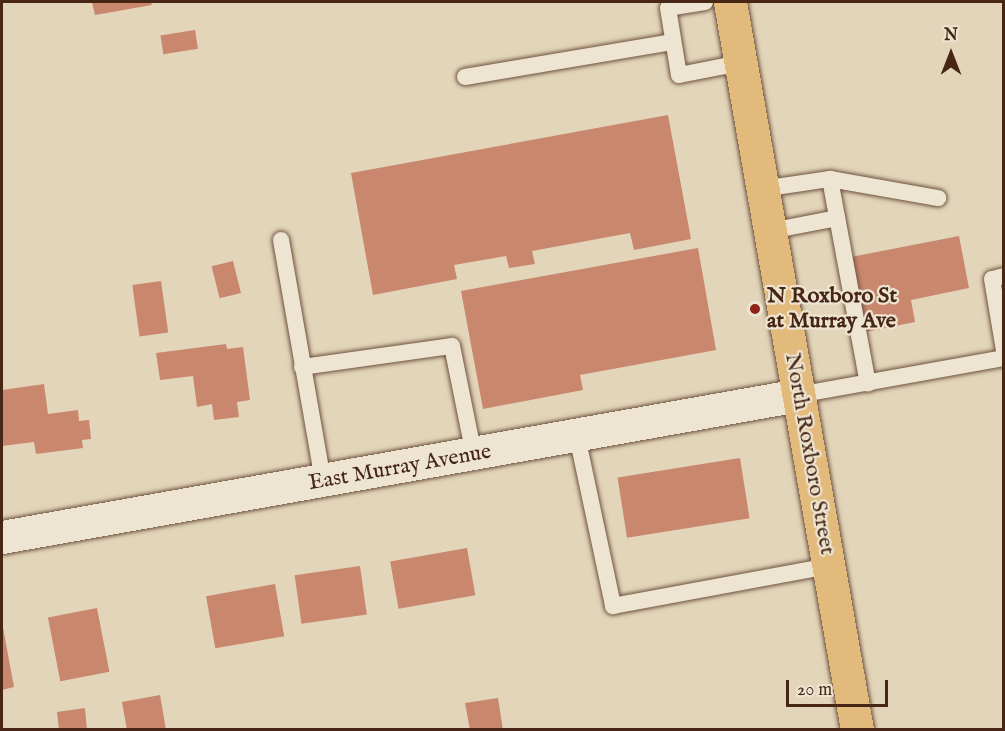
<!DOCTYPE html>
<html>
<head>
<meta charset="utf-8">
<style>
  body { margin:0 }
  #map { position:relative; width:1005px; height:731px; overflow:hidden; background:#e3d5b9; font-family:"IM FELL English",serif }
  div>[style] { position:absolute }
  .building>* { inset:0; background:#c9876e; transform-origin:0 0 }
  .roads { filter:drop-shadow(0 0 2px #6e523f) drop-shadow(0 0 2px #6e523f) }
  .lane>* { height:16px; margin:-8px; padding:0 8px; transform-origin:8px; border-radius:8px; background:#ede4d2 }
  .secondary>* { height:33px; margin:-16.5px; padding:0 16.5px; transform-origin:16.5px; border-radius:16.5px; background:#ede4d2 }
  .primary>* { height:33px; margin:-16.5px; padding:0 16.5px; transform-origin:16.5px; border-radius:16.5px; background:#e2ba7c }
  .dots>* { width:16px; height:16px; translate:-50% -50%; box-sizing:border-box; border:3px solid #ede4d2; border-radius:50% }
  span { translate:-50% -50%; white-space:nowrap; text-align:center; line-height:1.15; -webkit-text-stroke:4.5px #ede4d2; paint-order:stroke }
  .poi-label { font-size:22px; color:#472616; font-weight:700 }
  .left { translate:0 -50%; text-align:left }
  .street-label { font-size:22px; color:#472616 }
  .frame { position:absolute; inset:0; border:3px solid #472616; pointer-events:none }
  .north { position:absolute; left:921px; top:24px; width:60px; height:60px; -webkit-text-stroke:4px #ede4d2; paint-order:stroke; rotate:0deg; font-size:16px; font-weight:700; line-height:24px; text-align:center; color:#472616 }
  .north::after { content:''; display:block; margin:auto; width:21px; height:27px; background:#472616; clip-path:polygon(50% 0,100% 100%,50% 72%,0 100%) }
  .scale { position:absolute; left:786px; top:680px; width:102px; height:27px; box-sizing:border-box; border:3px solid #472616; border-top:0; padding-left:8px; font-size:18px; line-height:21px; white-space:nowrap; color:#472616; -webkit-text-stroke:4px #ede4d2; paint-order:stroke }
</style>
</head>
<body>
<div id="map">
  <div class="building">
    <div style="clip-path:polygon(92px 2px,151px 2px,152px 5px,95px 15px)"></div>
    <div style="left:195px;top:30px;width:19px;height:35px;rotate:81deg"></div>
    <div style="clip-path:polygon(668px 115px,691px 239px,634px 250px,630px 233px,532px 251px,535px 264px,509px 268px,506px 256px,454px 265px,457px 279px,373px 295px,351px 173px)"></div>
    <div style="clip-path:polygon(959px 236px,969px 288px,911px 300px,915px 322px,866px 332px,851px 257px)"></div>
    <div style="clip-path:polygon(698px 248px,716px 350px,580px 375px,583px 390px,483px 409px,461px 291px)"></div>
    <div style="left:233px;top:261px;width:33px;height:22px;rotate:76deg"></div>
    <div style="left:161px;top:281px;width:52px;height:29px;rotate:82deg"></div>
    <div style="clip-path:polygon(226px 344px,227px 349px,243px 347px,250px 400px,237px 402px,239px 417px,214px 420px,212px 404px,197px 407px,193px 376px,160px 380px,156px 353px)"></div>
    <div style="clip-path:polygon(44px 384px,48px 414px,78px 410px,79px 421px,89px 420px,91px 439px,82px 440px,83px 448px,36px 454px,34px 442px,2px 446px,2px 390px)"></div>
    <div style="left:740px;top:458px;width:61px;height:124px;rotate:81deg"></div>
    <div style="left:467px;top:548px;width:48px;height:78px;rotate:80deg"></div>
    <div style="left:360px;top:566px;width:49px;height:66px;rotate:82deg"></div>
    <div style="left:275px;top:584px;width:53px;height:70px;rotate:80deg"></div>
    <div style="left:97px;top:608px;width:65px;height:50px;rotate:79deg"></div>
    <div style="clip-path:polygon(2px 622px,14px 687px,2px 690px)"></div>
    <div style="clip-path:polygon(160px 695px,166px 730px,127px 730px,122px 702px)"></div>
    <div style="clip-path:polygon(498px 698px,503px 730px,470px 730px,465px 703px)"></div>
    <div style="clip-path:polygon(85px 708px,87px 730px,59px 730px,57px 712px)"></div>
  </div>
  <div class="roads">
    <div class="lane">
      <div style="left:705px;top:2px;width:37px;rotate:171deg"></div>
      <div style="left:668px;top:8px;width:68px;rotate:80.7deg"></div>
      <div style="left:679px;top:75px;width:62px;rotate:-11.1deg"></div>
      <div style="left:465px;top:77px;width:211px;rotate:-9.6deg"></div>
      <div style="left:830px;top:179px;width:208px;rotate:79.5deg"></div>
      <div style="left:762px;top:189px;width:69px;rotate:-8.4deg"></div>
      <div style="left:830px;top:179px;width:110px;rotate:10deg"></div>
      <div style="left:770px;top:231px;width:68px;rotate:-11deg"></div>
      <div style="left:281px;top:240px;width:245px;rotate:80.1deg"></div>
      <div style="left:1004px;top:276px;width:12px;rotate:166deg"></div>
      <div style="left:992px;top:279px;width:73px;rotate:80.5deg"></div>
      <div style="left:302px;top:367px;width:151px;rotate:-8deg"></div>
      <div style="left:452px;top:346px;width:111px;rotate:78.6deg"></div>
      <div style="left:798px;top:395px;width:209px;rotate:-10.2deg"></div>
      <div style="left:577px;top:436px;width:174px;rotate:78deg"></div>
      <div style="left:613px;top:606px;width:219px;rotate:-10.5deg"></div>
    </div>
    <div class="secondary">
      <div style="left:2px;top:537px;width:809px;rotate:-10.11deg"></div>
    </div>
    <div class="primary">
      <div style="left:730px;top:2px;width:739px;rotate:80.1deg"></div>
    </div>
  </div>
  <div class="dots">
    <div style="left:755px;top:309px;background:#8f2418"></div>
  </div>
  <div class="poi-label">
    <span class="left" style="left:767px;top:309px">N Roxboro St<br>at Murray Ave</span>
  </div>
  <div class="street-label">
    <span style="left:809px;top:454px;rotate:80deg">North Roxboro Street</span>
    <span style="left:400px;top:468px;rotate:-10deg">East Murray Avenue</span>
  </div>
  <div class="frame"></div>
  <div class="north">N</div>
  <div class="scale">20 m</div>
</div>
</body>
</html>
